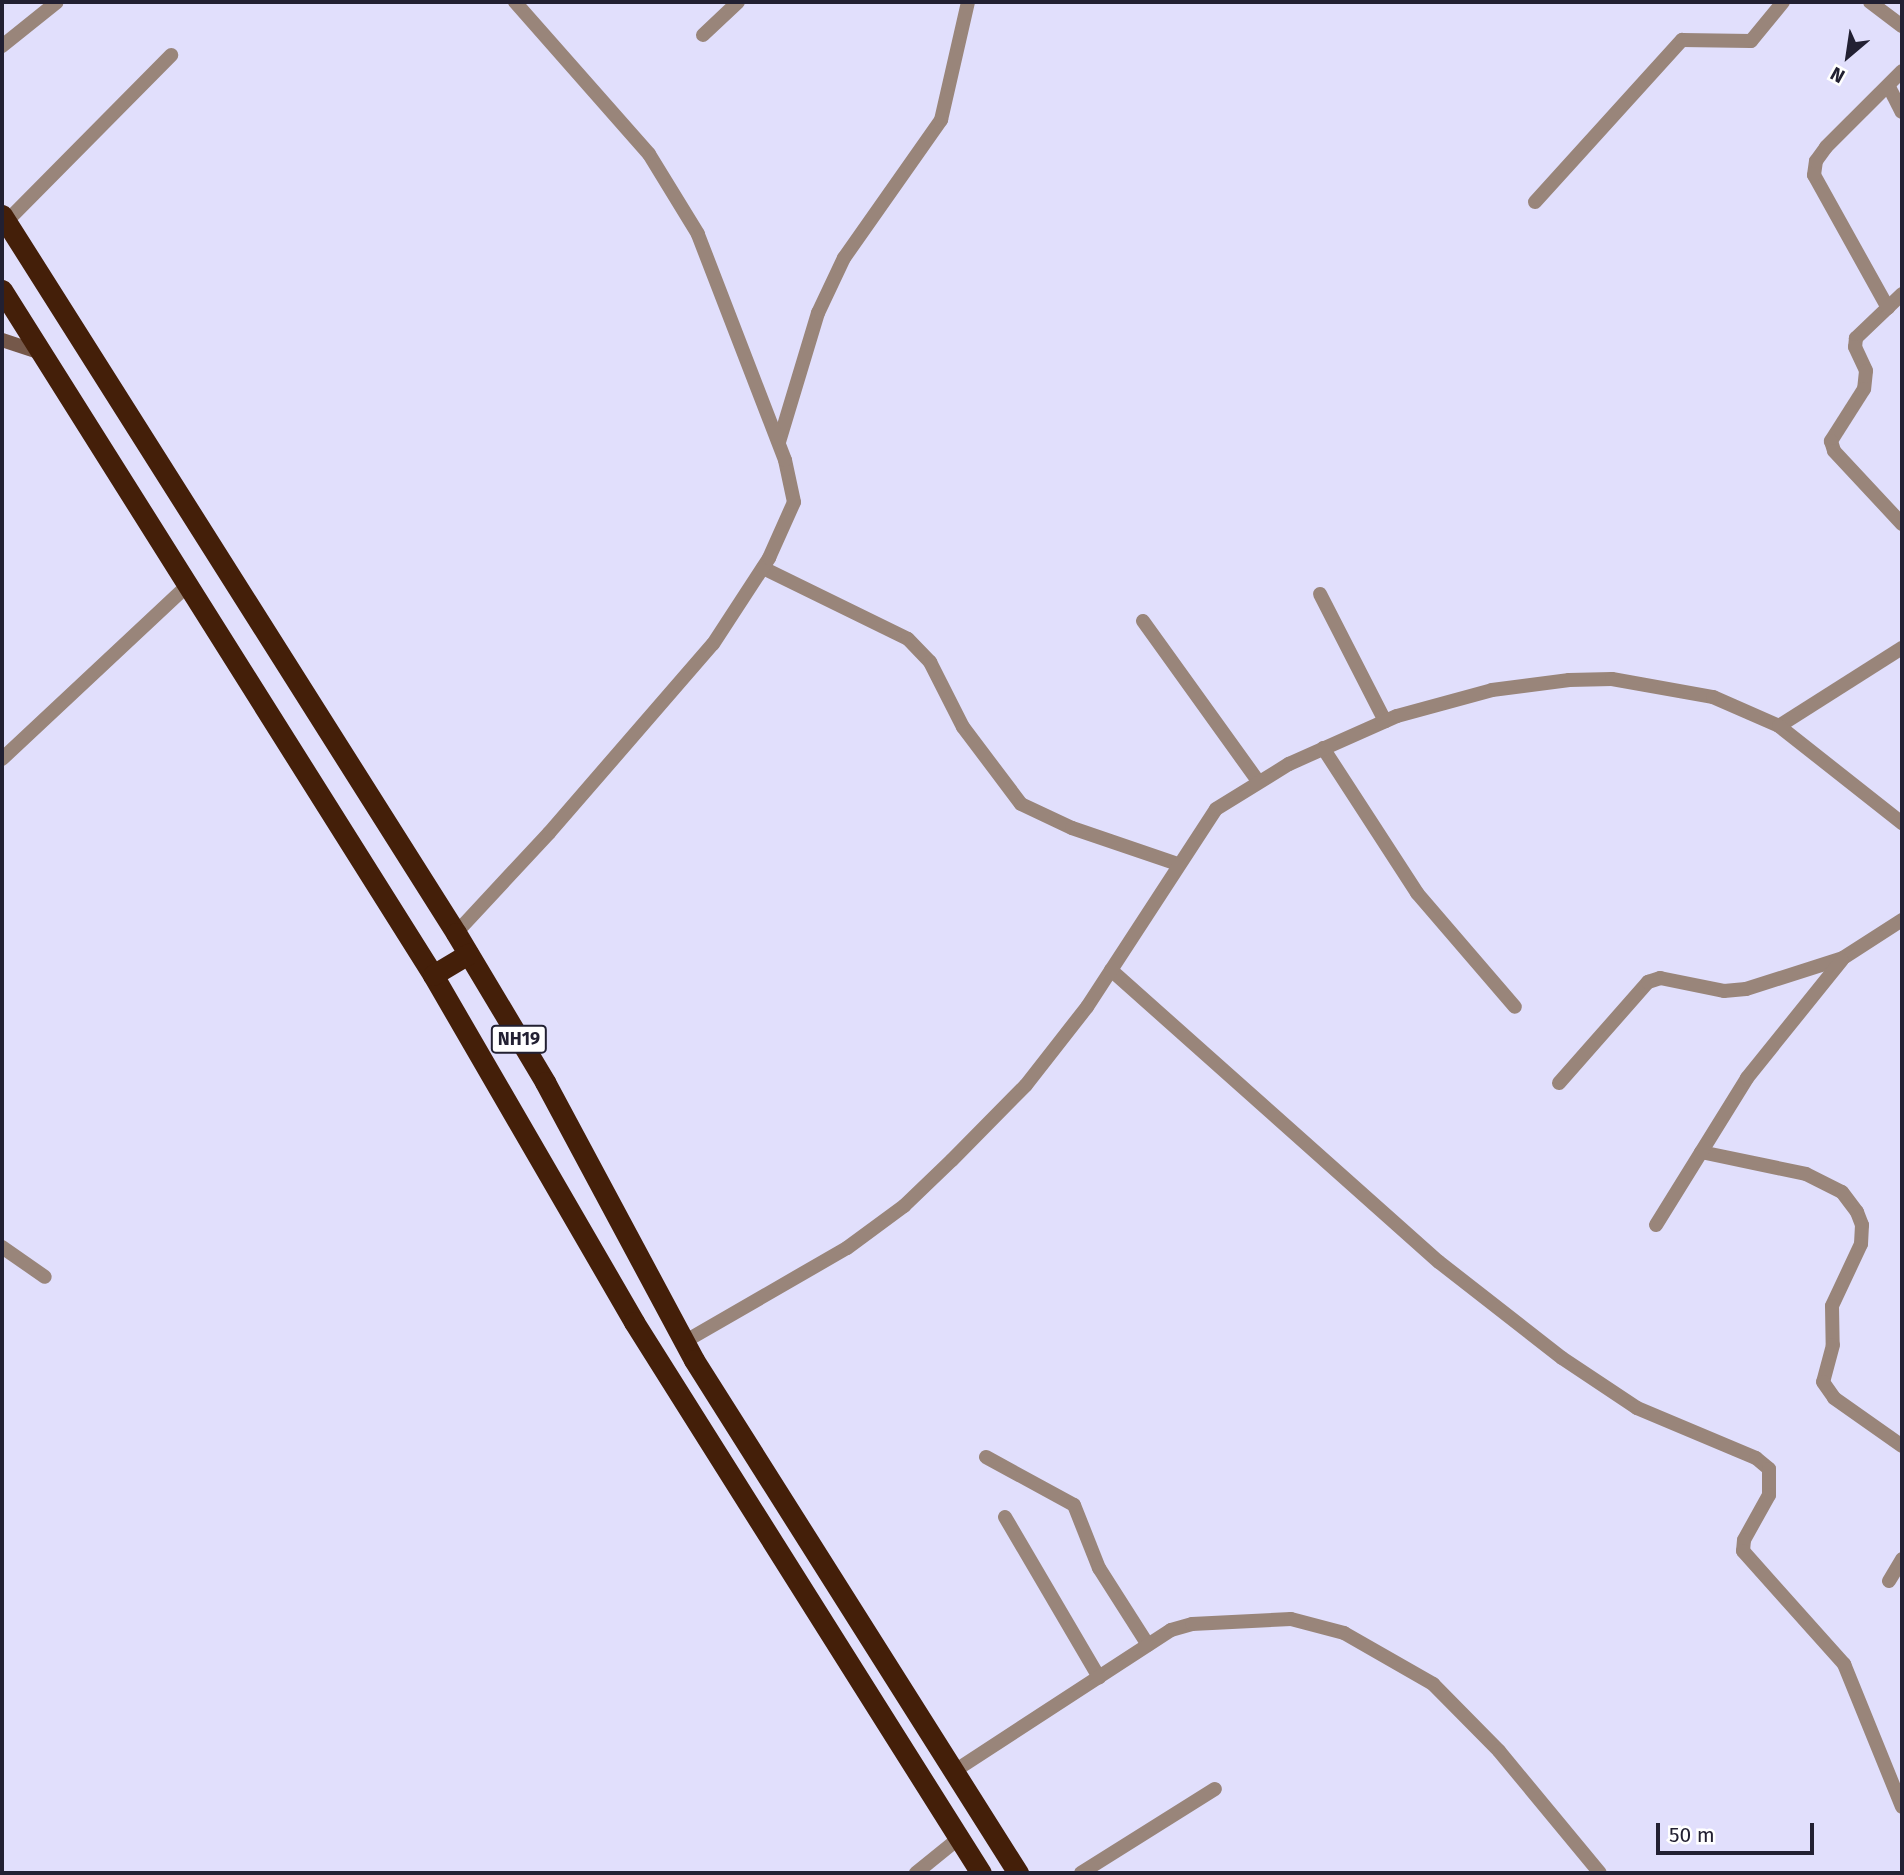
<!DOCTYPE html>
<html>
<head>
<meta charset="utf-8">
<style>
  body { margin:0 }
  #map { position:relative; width:1904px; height:1875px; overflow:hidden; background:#e1dffc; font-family:"Fira Sans",sans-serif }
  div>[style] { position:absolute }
  .street>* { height:14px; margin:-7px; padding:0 7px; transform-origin:7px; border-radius:7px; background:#99857a }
  .secondary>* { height:14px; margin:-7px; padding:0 7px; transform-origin:7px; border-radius:7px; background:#75584a }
  .highway>* { height:21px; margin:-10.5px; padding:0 10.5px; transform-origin:10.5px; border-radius:10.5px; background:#441f09 }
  span { translate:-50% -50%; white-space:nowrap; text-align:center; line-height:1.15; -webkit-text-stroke:5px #fff; paint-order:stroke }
  .shield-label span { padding:2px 5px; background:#fff; border:2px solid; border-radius:5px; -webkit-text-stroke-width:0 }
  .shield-label { font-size:18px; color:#222032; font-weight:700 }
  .frame { position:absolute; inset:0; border:4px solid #222032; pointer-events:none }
  .north { position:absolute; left:1813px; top:21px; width:70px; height:70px; -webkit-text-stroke:5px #fff; paint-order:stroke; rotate:209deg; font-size:19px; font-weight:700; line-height:28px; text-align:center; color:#222032 }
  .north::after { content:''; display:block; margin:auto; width:24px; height:32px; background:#222032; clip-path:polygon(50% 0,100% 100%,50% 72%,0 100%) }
  .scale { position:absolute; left:1656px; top:1823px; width:158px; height:32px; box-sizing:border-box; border:4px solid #222032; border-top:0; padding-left:9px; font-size:21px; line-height:24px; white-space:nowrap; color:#222032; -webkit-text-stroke:5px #fff; paint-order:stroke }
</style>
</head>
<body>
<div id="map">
  <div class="street">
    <div style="left:1870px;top:2px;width:40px;rotate:37deg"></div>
    <div style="left:703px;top:35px;width:48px;rotate:-43.3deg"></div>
    <div style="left:2px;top:46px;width:70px;rotate:-38.7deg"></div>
    <div style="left:1889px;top:87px;width:28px;rotate:63deg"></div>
    <div style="left:1535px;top:202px;width:219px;rotate:-47.8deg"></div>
    <div style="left:1682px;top:40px;width:69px;rotate:0.8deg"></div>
    <div style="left:1751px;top:41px;width:50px;rotate:-50.6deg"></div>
    <div style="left:6px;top:222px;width:235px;rotate:-45.3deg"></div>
    <div style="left:1902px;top:294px;width:64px;rotate:136.3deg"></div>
    <div style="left:1856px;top:338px;width:9px;rotate:96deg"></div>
    <div style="left:1855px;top:347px;width:26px;rotate:65deg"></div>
    <div style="left:1866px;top:371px;width:18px;rotate:96deg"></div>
    <div style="left:1864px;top:389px;width:62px;rotate:122.4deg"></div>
    <div style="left:1831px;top:441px;width:10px;rotate:73deg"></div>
    <div style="left:1834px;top:451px;width:100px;rotate:47deg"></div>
    <div style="left:1888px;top:308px;width:152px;rotate:-119.1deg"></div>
    <div style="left:1814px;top:175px;width:14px;rotate:-82deg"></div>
    <div style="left:1816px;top:161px;width:17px;rotate:-54deg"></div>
    <div style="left:1826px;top:147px;width:107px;rotate:-45deg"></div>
    <div style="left:779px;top:442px;width:135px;rotate:-73.2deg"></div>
    <div style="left:818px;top:313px;width:61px;rotate:-64.7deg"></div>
    <div style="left:844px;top:258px;width:169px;rotate:-54.9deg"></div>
    <div style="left:941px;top:120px;width:121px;rotate:-77.1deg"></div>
    <div style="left:763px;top:568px;width:161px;rotate:26.1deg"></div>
    <div style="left:908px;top:639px;width:32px;rotate:46deg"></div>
    <div style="left:930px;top:662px;width:73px;rotate:63.1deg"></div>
    <div style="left:963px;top:727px;width:96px;rotate:53deg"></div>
    <div style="left:1021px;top:804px;width:56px;rotate:25.2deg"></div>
    <div style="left:1072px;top:828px;width:112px;rotate:18.8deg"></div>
    <div style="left:1320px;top:594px;width:143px;rotate:62.9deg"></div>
    <div style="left:1143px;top:621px;width:197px;rotate:54.3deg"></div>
    <div style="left:1779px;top:726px;width:146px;rotate:-32.4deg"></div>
    <div style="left:1323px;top:748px;width:173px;rotate:57deg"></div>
    <div style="left:1417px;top:893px;width:150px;rotate:49.3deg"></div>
    <div style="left:2px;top:759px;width:253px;rotate:-43.1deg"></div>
    <div style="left:456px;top:933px;width:137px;rotate:-47.1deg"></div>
    <div style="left:549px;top:833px;width:250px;rotate:-49.1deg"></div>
    <div style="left:713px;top:644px;width:103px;rotate:-56.9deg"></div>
    <div style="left:769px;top:558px;width:61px;rotate:-65.9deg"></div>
    <div style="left:794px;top:502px;width:43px;rotate:-102.1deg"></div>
    <div style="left:785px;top:460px;width:242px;rotate:-111.1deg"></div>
    <div style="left:698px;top:234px;width:94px;rotate:-121.5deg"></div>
    <div style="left:649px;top:154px;width:203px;rotate:-131.4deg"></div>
    <div style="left:1111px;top:970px;width:439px;rotate:41.7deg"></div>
    <div style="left:1439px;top:1262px;width:156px;rotate:38deg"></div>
    <div style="left:1562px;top:1358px;width:90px;rotate:33.7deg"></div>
    <div style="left:1637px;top:1408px;width:129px;rotate:22.8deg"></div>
    <div style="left:1756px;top:1458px;width:17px;rotate:40deg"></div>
    <div style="left:1769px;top:1469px;width:26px;rotate:90deg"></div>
    <div style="left:1769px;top:1495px;width:51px;rotate:119.1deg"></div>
    <div style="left:1744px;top:1540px;width:11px;rotate:95deg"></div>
    <div style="left:1743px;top:1551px;width:152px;rotate:48.2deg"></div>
    <div style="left:1844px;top:1664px;width:154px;rotate:67.9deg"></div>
    <div style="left:1559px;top:1083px;width:135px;rotate:-48.6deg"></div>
    <div style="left:1648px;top:982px;width:13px;rotate:-18deg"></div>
    <div style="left:1660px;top:978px;width:65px;rotate:11.5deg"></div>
    <div style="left:1724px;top:991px;width:22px;rotate:-5deg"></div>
    <div style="left:1746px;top:989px;width:102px;rotate:-17.7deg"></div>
    <div style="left:1843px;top:958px;width:70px;rotate:-32.8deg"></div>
    <div style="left:1701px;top:1152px;width:107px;rotate:11.8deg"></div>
    <div style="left:1806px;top:1174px;width:40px;rotate:26.6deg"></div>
    <div style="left:1842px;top:1192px;width:25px;rotate:53deg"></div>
    <div style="left:1857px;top:1212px;width:14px;rotate:69deg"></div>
    <div style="left:1862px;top:1225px;width:19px;rotate:93deg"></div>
    <div style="left:1861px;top:1244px;width:68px;rotate:115.1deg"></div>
    <div style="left:1832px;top:1306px;width:39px;rotate:89deg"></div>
    <div style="left:1833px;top:1345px;width:38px;rotate:105deg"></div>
    <div style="left:1823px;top:1382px;width:19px;rotate:55deg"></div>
    <div style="left:1834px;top:1398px;width:83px;rotate:35.2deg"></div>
    <div style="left:1656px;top:1225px;width:173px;rotate:-58.2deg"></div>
    <div style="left:1747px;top:1078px;width:151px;rotate:-51.2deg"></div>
    <div style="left:2px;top:1247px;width:52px;rotate:34.9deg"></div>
    <div style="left:684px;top:1342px;width:188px;rotate:-30deg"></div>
    <div style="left:847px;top:1248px;width:71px;rotate:-36.4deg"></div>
    <div style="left:904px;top:1206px;width:66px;rotate:-43.8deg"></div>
    <div style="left:952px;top:1160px;width:105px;rotate:-45.4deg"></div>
    <div style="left:1026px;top:1085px;width:99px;rotate:-52deg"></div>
    <div style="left:1087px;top:1007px;width:236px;rotate:-56.9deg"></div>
    <div style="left:1216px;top:809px;width:86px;rotate:-31.7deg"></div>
    <div style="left:1289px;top:764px;width:118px;rotate:-24deg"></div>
    <div style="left:1397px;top:716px;width:98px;rotate:-15.3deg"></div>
    <div style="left:1492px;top:690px;width:78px;rotate:-7.4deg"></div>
    <div style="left:1569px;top:680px;width:43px;rotate:-1.3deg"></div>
    <div style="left:1612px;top:679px;width:103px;rotate:10.1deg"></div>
    <div style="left:1713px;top:697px;width:72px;rotate:23.7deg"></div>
    <div style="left:1779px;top:726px;width:157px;rotate:38.3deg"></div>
    <div style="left:986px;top:1457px;width:100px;rotate:28.6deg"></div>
    <div style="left:1074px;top:1505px;width:68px;rotate:68.4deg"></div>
    <div style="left:1099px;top:1568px;width:91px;rotate:57.5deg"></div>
    <div style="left:1005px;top:1517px;width:186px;rotate:59.6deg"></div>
    <div style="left:1889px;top:1581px;width:26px;rotate:-59deg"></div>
    <div style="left:953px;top:1772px;width:260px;rotate:-33.1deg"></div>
    <div style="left:1171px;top:1630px;width:22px;rotate:-16deg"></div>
    <div style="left:1192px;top:1624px;width:99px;rotate:-2.9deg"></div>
    <div style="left:1291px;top:1619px;width:55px;rotate:14.8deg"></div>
    <div style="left:1344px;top:1633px;width:103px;rotate:29.8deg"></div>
    <div style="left:1433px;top:1684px;width:94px;rotate:45.4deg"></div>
    <div style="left:1499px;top:1751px;width:158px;rotate:50.4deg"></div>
    <div style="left:916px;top:1873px;width:55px;rotate:-39.1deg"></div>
    <div style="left:1081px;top:1873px;width:158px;rotate:-32.1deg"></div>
  </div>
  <div class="secondary">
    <div style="left:2px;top:340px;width:41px;rotate:18.4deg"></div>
  </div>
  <div class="highway">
    <div style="left:2px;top:215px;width:849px;rotate:57.69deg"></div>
    <div style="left:456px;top:933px;width:174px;rotate:59.1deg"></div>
    <div style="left:545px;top:1082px;width:315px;rotate:61.8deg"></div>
    <div style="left:694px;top:1360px;width:607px;rotate:57.72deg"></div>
    <div style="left:2px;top:290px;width:809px;rotate:57.82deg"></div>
    <div style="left:433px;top:975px;width:401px;rotate:59.9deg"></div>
    <div style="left:634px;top:1322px;width:651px;rotate:57.8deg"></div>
    <div style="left:433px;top:975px;width:41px;rotate:-31deg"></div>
  </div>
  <div class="shield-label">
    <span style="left:519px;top:1039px">NH19</span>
  </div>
  <div class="frame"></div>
  <div class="north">N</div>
  <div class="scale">50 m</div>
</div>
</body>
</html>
